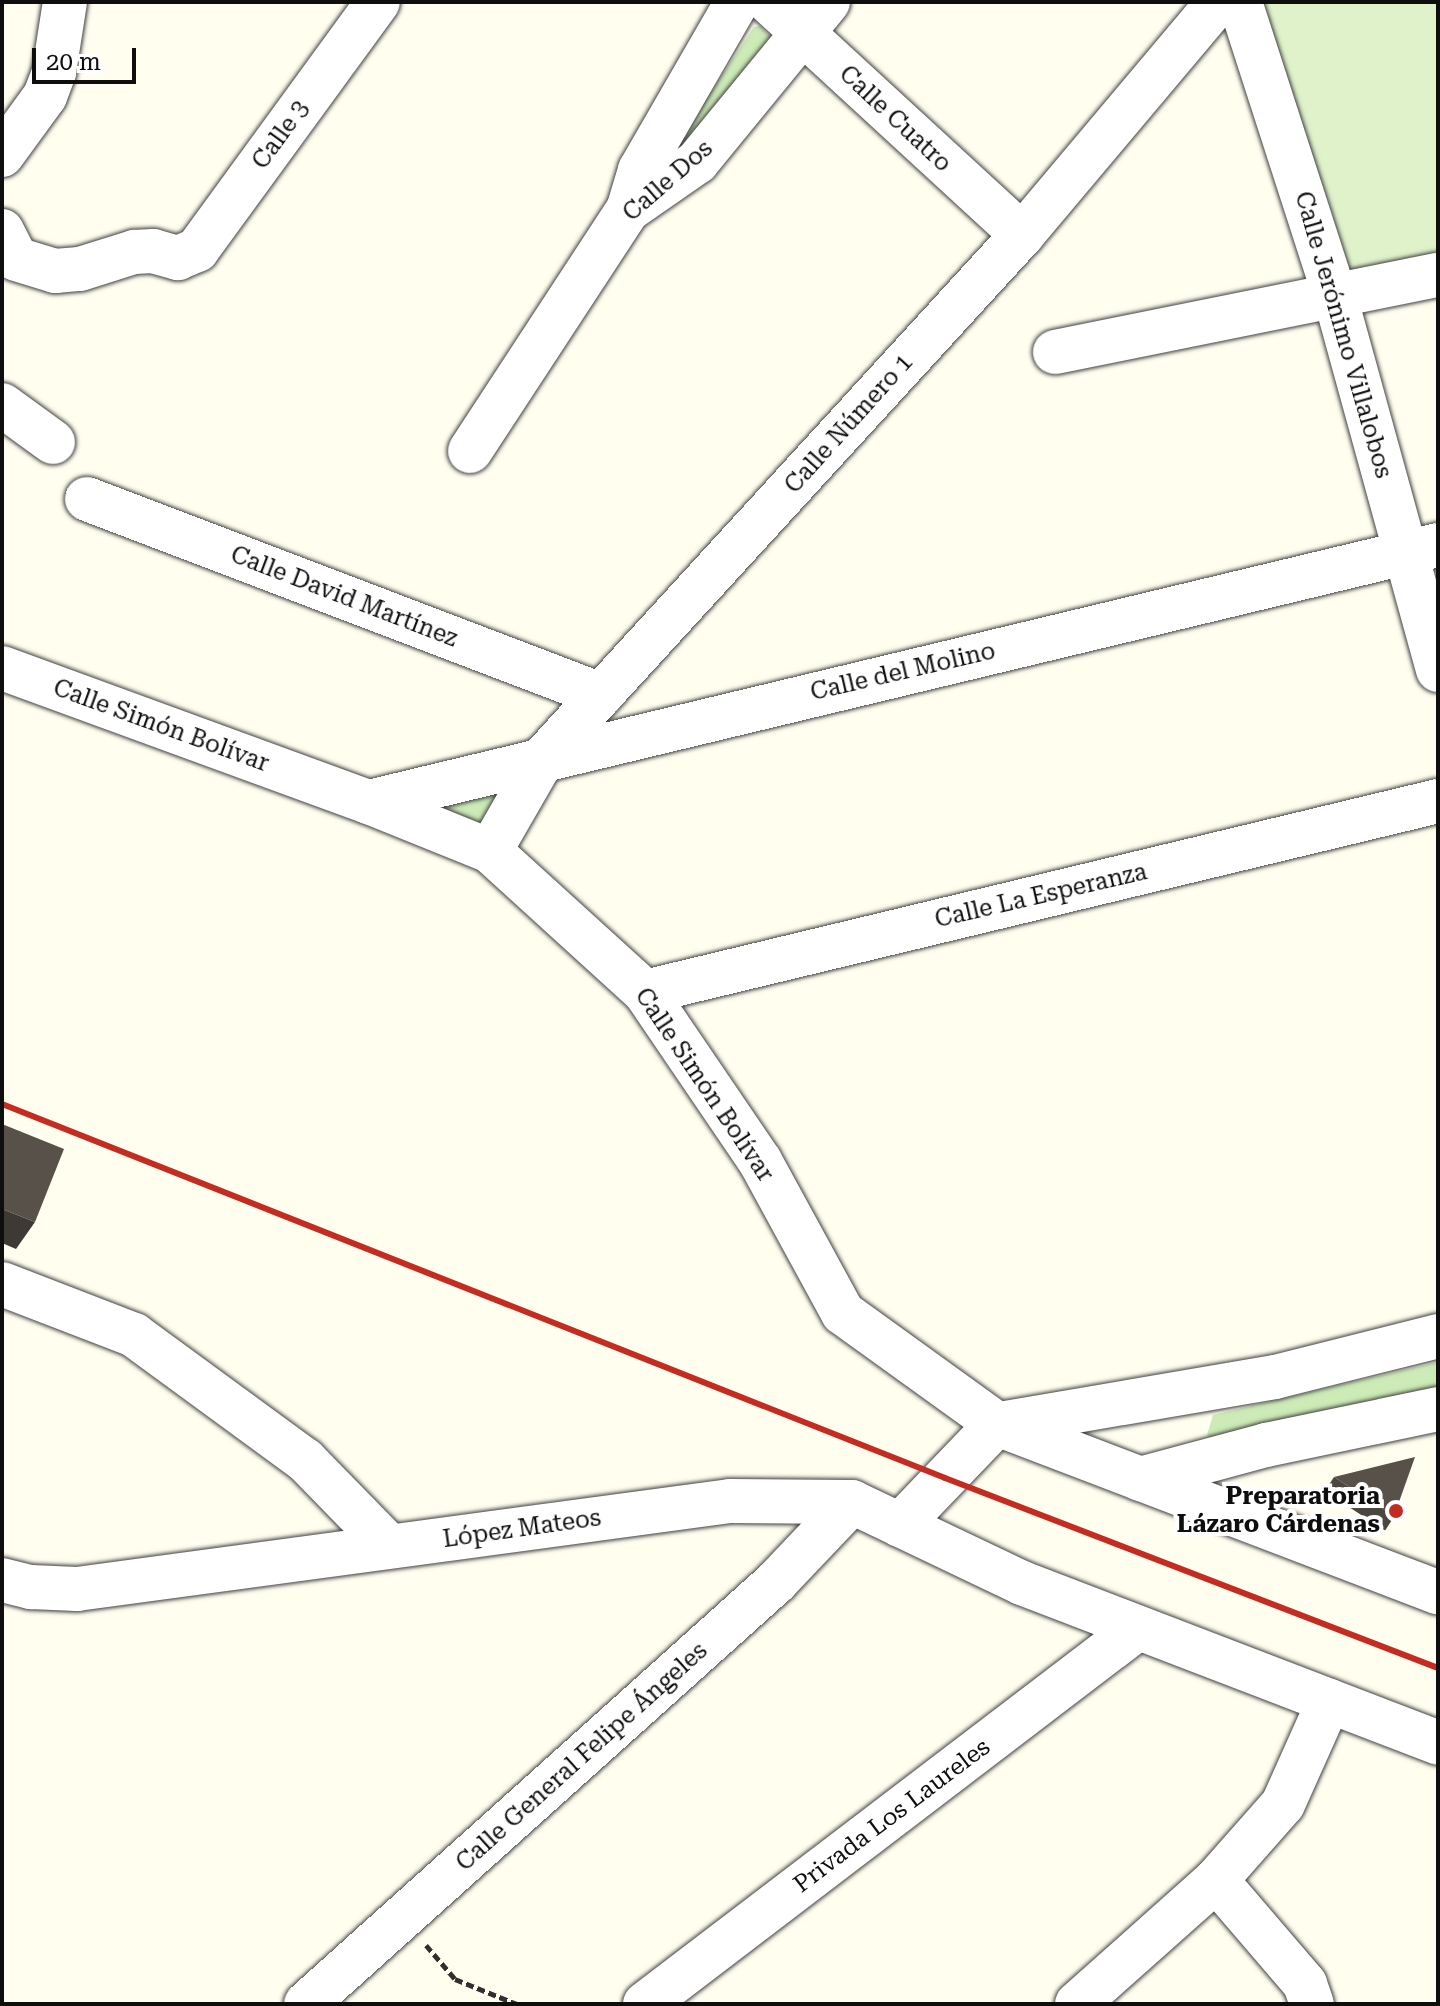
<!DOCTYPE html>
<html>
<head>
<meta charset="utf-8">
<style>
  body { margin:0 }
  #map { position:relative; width:1440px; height:2006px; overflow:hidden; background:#fffeef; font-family:"Roboto Serif",serif }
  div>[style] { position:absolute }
  .green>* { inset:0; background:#ccebb7 }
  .pitch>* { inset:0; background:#dff2ca }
  .path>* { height:5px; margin-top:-2.5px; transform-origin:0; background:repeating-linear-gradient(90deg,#303030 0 8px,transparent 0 12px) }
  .roads { filter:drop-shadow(0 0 2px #414141) drop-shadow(0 0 2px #414141) }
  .minor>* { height:44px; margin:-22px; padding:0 22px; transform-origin:22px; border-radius:22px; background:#fff }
  .rail>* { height:6px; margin:-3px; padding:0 3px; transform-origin:3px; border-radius:3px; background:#c42b21 }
  .wall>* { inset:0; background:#4b4640; transform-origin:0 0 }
  .shaded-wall>* { inset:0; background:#3d3934 }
  .building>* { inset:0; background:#57514a }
  .dots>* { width:22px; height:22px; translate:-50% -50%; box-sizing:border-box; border:4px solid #fff; border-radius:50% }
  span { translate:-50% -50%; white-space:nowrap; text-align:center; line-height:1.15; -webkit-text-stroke:8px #fff; paint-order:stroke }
  .street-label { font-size:24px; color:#0e0e0e }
  .poi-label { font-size:24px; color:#0e0e0e; font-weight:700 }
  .right { translate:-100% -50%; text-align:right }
  .frame { position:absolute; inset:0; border:4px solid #0e0e0e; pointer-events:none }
  .scale { position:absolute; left:32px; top:48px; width:104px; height:36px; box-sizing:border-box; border:4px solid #0e0e0e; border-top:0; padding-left:10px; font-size:24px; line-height:28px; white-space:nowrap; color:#0e0e0e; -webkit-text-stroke:6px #fff; paint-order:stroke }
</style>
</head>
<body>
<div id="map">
  <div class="green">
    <div style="clip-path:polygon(760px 26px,775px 42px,651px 183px,754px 27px)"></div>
    <div style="clip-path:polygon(507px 782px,483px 833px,414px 802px)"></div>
    <div style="clip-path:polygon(1438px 1362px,1438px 1393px,1216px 1444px,1207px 1435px,1213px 1415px)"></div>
  </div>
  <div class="pitch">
    <div style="clip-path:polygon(1263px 2px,1438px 2px,1438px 254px,1345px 275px)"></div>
  </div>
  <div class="path">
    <div style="left:426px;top:1945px;width:45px;rotate:49.5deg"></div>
    <div style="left:455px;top:1979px;width:67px;rotate:22deg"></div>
  </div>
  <div class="roads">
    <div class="minor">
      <div style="left:769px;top:2px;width:344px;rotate:42.6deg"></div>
      <div style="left:1240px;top:2px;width:309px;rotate:72.1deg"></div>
      <div style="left:1335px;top:296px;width:388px;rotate:74.6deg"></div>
      <div style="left:2px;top:155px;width:73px;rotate:-53.9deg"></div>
      <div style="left:45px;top:96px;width:26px;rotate:-69deg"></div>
      <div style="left:54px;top:72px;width:71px;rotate:-81.1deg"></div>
      <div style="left:628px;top:210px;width:42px;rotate:-73.3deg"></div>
      <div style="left:640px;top:170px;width:194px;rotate:-60deg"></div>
      <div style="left:2px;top:231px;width:31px;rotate:63deg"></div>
      <div style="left:16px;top:259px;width:41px;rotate:17.1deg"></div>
      <div style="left:55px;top:271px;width:25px;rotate:-5deg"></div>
      <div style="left:80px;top:269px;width:57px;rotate:-17.5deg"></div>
      <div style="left:134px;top:252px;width:19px;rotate:-3deg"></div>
      <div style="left:153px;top:251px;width:26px;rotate:16deg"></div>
      <div style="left:178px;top:258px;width:21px;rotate:-23deg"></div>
      <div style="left:197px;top:250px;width:307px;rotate:-53.9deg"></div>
      <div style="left:1055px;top:352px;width:391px;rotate:-11.4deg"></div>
      <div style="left:2px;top:405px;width:63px;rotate:36deg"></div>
      <div style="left:470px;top:451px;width:288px;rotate:-56.8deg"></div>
      <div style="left:628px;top:210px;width:84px;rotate:-34.8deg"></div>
      <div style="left:697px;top:162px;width:207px;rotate:-50.7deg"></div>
      <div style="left:87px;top:499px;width:550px;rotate:20.87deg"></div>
      <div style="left:2px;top:668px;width:391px;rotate:20.1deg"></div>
      <div style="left:369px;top:802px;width:131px;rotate:22deg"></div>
      <div style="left:490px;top:851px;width:210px;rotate:42.3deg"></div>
      <div style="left:645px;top:992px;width:204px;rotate:55.8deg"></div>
      <div style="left:760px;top:1161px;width:173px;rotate:61.4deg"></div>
      <div style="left:843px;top:1313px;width:190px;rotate:35.8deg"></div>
      <div style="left:997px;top:1424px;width:472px;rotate:20.9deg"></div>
      <div style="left:369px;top:802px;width:1099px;rotate:-13.52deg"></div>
      <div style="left:490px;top:851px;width:108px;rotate:-60.1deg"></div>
      <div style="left:544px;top:757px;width:708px;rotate:-47.52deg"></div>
      <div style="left:1022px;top:235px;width:304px;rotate:-49.9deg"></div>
      <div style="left:645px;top:992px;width:816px;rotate:-13.54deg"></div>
      <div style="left:2px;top:1284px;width:142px;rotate:21.1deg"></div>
      <div style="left:134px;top:1335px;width:212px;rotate:36.2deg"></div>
      <div style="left:305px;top:1460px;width:120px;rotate:45.7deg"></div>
      <div style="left:1000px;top:1424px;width:279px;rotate:-9.7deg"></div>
      <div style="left:1275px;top:1377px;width:168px;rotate:-14.1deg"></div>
      <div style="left:1140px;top:1479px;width:131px;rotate:-15.1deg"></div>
      <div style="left:1266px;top:1445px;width:176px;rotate:-11.8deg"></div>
      <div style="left:900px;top:1525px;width:140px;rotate:-46.2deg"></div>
      <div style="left:2px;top:1580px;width:30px;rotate:14deg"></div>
      <div style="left:31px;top:1587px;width:46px;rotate:2.5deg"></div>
      <div style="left:77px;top:1589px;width:659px;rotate:-7.68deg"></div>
      <div style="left:730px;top:1501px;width:122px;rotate:0.5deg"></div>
      <div style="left:852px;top:1502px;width:188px;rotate:25.5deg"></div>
      <div style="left:1022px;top:1583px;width:446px;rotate:21deg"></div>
      <div style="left:1216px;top:1880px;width:137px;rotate:49.4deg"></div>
      <div style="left:1305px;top:1984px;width:21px;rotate:71deg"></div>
      <div style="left:306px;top:2004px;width:632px;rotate:-41.92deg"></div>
      <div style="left:776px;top:1582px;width:110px;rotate:-46.5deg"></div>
      <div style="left:645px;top:2004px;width:620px;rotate:-37.33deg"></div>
      <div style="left:1077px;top:2004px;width:186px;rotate:-41.7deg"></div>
      <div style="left:1216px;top:1880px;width:101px;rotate:-48.6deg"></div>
      <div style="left:1283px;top:1804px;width:113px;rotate:-65.9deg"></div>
    </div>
  </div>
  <div class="rail">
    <div style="left:2px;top:1104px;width:1014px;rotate:21.63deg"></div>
    <div style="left:945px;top:1478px;width:528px;rotate:21.08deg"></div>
  </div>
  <div class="wall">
    <div style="left:1334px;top:1477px;width:72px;height:17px;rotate:33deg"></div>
  </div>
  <div class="shaded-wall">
    <div style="clip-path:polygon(2px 1209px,35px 1222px,16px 1249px,2px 1243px)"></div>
  </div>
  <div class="building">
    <div style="clip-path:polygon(2px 1124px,64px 1149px,35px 1222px,2px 1209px)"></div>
    <div style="clip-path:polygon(1415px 1457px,1394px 1516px,1334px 1477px)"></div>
  </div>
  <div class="dots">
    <div style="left:1396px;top:1511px;background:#c42b21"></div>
  </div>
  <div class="street-label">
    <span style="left:895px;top:119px;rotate:43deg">Calle Cuatro</span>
    <span style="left:281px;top:135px;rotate:-54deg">Calle 3</span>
    <span style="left:668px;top:181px;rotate:-41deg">Calle Dos</span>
    <span style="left:1343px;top:335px;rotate:74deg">Calle Jerónimo Villalobos</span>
    <span style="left:849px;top:424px;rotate:-48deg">Calle Número 1</span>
    <span style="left:344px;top:597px;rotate:21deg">Calle David Martínez</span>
    <span style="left:903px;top:672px;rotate:-13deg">Calle del Molino</span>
    <span style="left:161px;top:726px;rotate:20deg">Calle Simón Bolívar</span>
    <span style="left:1041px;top:896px;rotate:-13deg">Calle La Esperanza</span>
    <span style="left:704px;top:1085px;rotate:56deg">Calle Simón Bolívar</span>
    <span style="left:522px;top:1529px;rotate:-8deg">López Mateos</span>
    <span style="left:582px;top:1757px;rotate:-42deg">Calle General Felipe Ángeles</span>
    <span style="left:892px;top:1816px;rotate:-37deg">Privada Los Laureles</span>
  </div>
  <div class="poi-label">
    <span class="right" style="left:1380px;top:1511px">Preparatoria<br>Lázaro Cárdenas</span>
  </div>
  <div class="frame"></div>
  <div class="scale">20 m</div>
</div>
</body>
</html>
